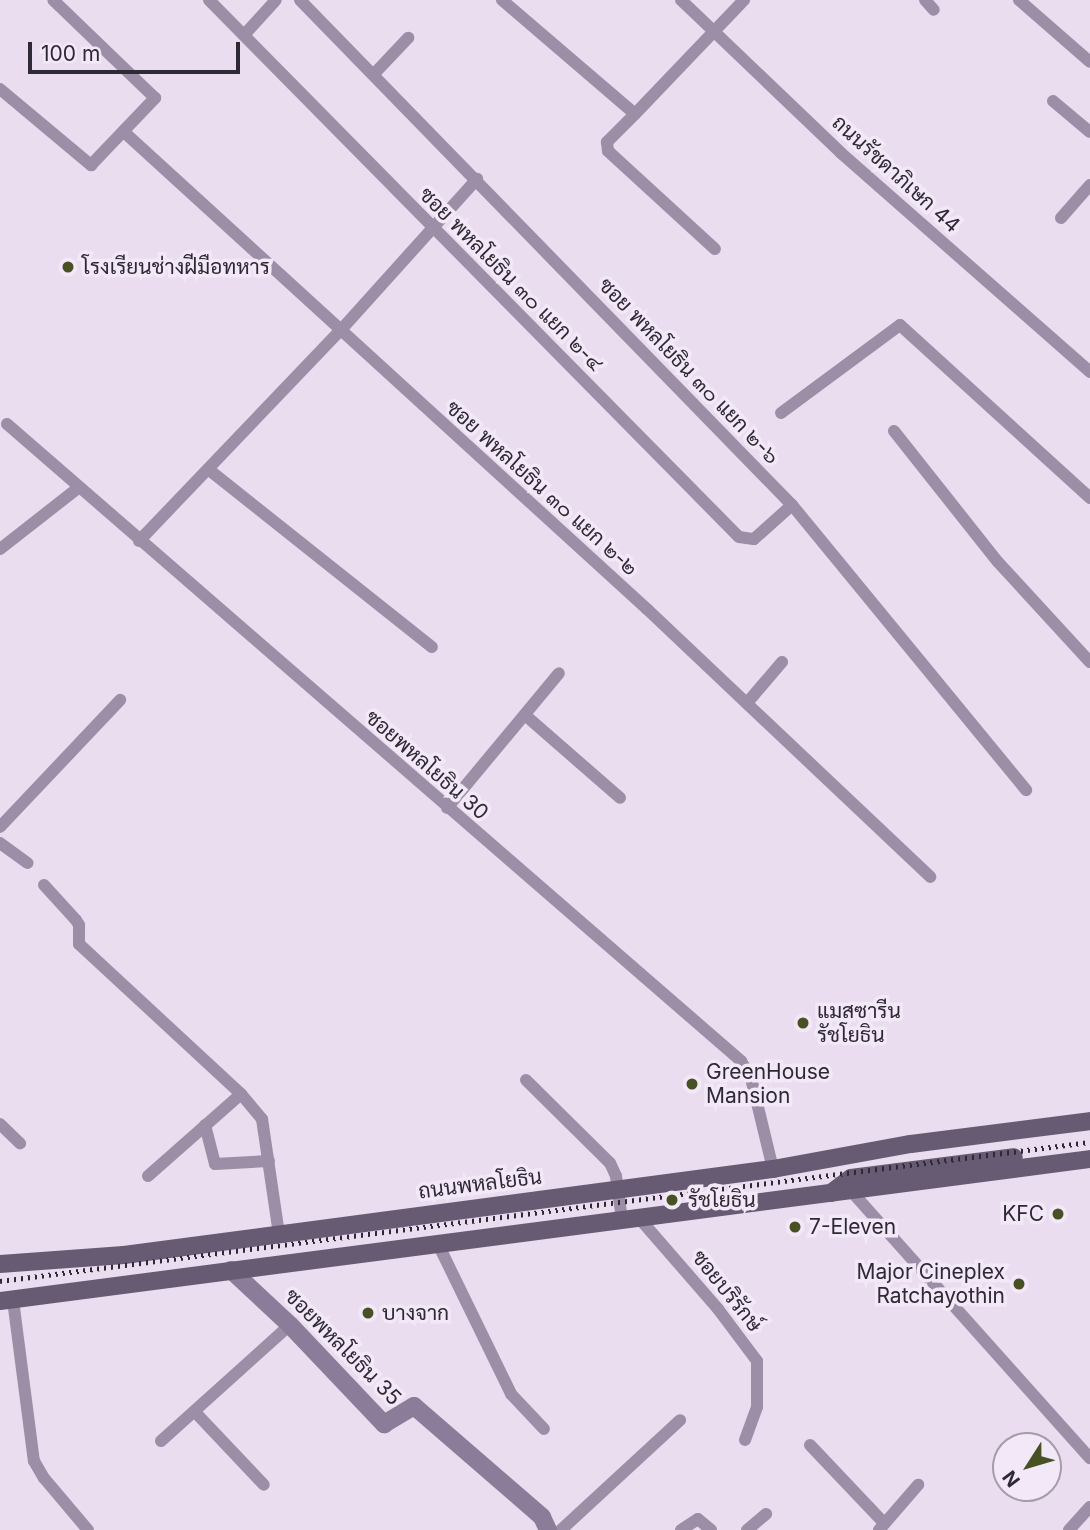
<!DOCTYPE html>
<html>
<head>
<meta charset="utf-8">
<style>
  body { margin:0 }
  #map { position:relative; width:1090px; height:1530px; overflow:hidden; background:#e9ddef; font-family:Inter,Sarabun,sans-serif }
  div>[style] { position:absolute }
  .street>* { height:12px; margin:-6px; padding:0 6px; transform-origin:6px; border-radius:6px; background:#9c8ea6 }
  .secondary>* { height:18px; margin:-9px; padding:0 9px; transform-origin:9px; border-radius:9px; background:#8b7c99 }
  .primary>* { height:18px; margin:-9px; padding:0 9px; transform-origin:9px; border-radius:9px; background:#675b74 }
  .rail>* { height:4.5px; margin-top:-2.25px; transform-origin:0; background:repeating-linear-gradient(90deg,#2e2934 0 2px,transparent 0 7px) }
  .dots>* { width:19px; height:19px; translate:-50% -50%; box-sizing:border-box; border:4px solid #f3e8f7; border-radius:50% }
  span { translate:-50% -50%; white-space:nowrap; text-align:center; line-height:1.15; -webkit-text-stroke:7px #f3e8f7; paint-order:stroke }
  .street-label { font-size:21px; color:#2e2934 }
  .poi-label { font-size:21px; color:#2e2934 }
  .left { translate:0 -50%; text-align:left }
  .right { translate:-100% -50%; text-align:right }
  .north { position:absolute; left:992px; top:1432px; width:70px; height:70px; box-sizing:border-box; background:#f3e8f7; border:2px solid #a49ca9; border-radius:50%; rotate:233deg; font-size:19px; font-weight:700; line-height:28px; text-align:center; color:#2e2934 }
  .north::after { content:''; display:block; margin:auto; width:24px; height:32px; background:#475123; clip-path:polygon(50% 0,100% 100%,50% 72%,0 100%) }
  .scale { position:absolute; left:28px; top:42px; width:212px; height:32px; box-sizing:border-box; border:4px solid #2e2934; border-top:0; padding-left:9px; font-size:21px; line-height:24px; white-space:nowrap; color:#2e2934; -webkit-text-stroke:5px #f3e8f7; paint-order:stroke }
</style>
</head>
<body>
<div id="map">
  <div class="street">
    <div style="left:209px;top:0;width:754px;rotate:45.38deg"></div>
    <div style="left:739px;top:537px;width:15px;rotate:8deg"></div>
    <div style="left:754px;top:539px;width:51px;rotate:-41.8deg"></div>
    <div style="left:300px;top:0;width:705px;rotate:45.75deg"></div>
    <div style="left:792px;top:505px;width:369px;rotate:50.6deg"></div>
    <div style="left:502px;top:0;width:175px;rotate:40.6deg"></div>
    <div style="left:635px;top:114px;width:158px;rotate:-46.3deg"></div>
    <div style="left:681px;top:0;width:221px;rotate:43.7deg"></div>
    <div style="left:841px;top:153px;width:332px;rotate:41.3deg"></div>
    <div style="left:925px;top:0;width:13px;rotate:48deg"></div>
    <div style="left:1019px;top:0;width:94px;rotate:41.1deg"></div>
    <div style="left:244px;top:35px;width:47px;rotate:-47.6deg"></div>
    <div style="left:374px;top:74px;width:50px;rotate:-46.6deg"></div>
    <div style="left:0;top:89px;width:119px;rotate:39.9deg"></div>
    <div style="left:91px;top:165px;width:93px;rotate:-46.3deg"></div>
    <div style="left:155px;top:98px;width:141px;rotate:-136.1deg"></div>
    <div style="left:1053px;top:101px;width:48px;rotate:40deg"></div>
    <div style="left:635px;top:114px;width:40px;rotate:135deg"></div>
    <div style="left:607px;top:142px;width:9px;rotate:84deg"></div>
    <div style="left:608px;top:151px;width:145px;rotate:42.5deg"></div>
    <div style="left:124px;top:132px;width:708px;rotate:42.37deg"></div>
    <div style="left:647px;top:609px;width:390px;rotate:43.4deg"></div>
    <div style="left:1061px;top:218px;width:44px;rotate:-48.7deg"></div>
    <div style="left:781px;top:413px;width:148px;rotate:-36.5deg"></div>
    <div style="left:900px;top:325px;width:257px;rotate:42.3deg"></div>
    <div style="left:7px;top:424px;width:972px;rotate:40.95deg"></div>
    <div style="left:741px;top:1061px;width:20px;rotate:60deg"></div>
    <div style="left:751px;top:1078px;width:94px;rotate:76.4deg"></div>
    <div style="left:894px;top:431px;width:167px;rotate:51.6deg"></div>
    <div style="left:998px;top:562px;width:136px;rotate:47.4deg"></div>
    <div style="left:208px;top:469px;width:286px;rotate:38.5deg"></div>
    <div style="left:139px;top:541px;width:291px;rotate:-46.3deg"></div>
    <div style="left:340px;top:331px;width:205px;rotate:-48deg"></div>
    <div style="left:0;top:549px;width:99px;rotate:-38deg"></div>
    <div style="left:747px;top:703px;width:54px;rotate:-49.5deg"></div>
    <div style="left:525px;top:715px;width:126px;rotate:41.1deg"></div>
    <div style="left:447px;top:808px;width:175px;rotate:-50.3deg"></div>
    <div style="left:0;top:827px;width:175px;rotate:-46.6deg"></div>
    <div style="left:0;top:843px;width:34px;rotate:36deg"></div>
    <div style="left:44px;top:885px;width:47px;rotate:47.6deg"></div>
    <div style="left:76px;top:920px;width:6px;rotate:59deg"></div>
    <div style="left:79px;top:925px;width:19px;rotate:90deg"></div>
    <div style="left:79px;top:944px;width:221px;rotate:42.8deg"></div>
    <div style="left:241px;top:1094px;width:33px;rotate:50deg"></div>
    <div style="left:262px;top:1119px;width:116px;rotate:81.6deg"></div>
    <div style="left:526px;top:1080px;width:118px;rotate:44.7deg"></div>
    <div style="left:610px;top:1163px;width:14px;rotate:65deg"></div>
    <div style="left:616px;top:1176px;width:44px;rotate:82.2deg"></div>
    <div style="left:0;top:1124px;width:28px;rotate:44deg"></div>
    <div style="left:205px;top:1125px;width:40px;rotate:75.6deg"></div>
    <div style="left:215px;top:1164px;width:54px;rotate:-3.2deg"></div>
    <div style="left:148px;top:1176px;width:124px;rotate:-41.4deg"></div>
    <div style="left:852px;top:1192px;width:357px;rotate:48.2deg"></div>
    <div style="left:639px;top:1218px;width:121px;rotate:49deg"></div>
    <div style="left:718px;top:1309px;width:65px;rotate:53.1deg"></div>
    <div style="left:757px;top:1361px;width:46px;rotate:90deg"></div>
    <div style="left:757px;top:1407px;width:35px;rotate:110deg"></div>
    <div style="left:438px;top:1244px;width:167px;rotate:64deg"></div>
    <div style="left:511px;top:1394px;width:48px;rotate:46.7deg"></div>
    <div style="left:13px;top:1300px;width:162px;rotate:82.6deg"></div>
    <div style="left:34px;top:1461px;width:20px;rotate:60deg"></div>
    <div style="left:44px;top:1478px;width:68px;rotate:49.8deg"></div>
    <div style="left:195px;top:1412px;width:100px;rotate:46.6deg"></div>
    <div style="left:161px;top:1441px;width:173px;rotate:-42deg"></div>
    <div style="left:810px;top:1445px;width:108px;rotate:46.5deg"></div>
    <div style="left:561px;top:1530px;width:162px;rotate:-42.7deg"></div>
    <div style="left:681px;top:1530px;width:20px;rotate:-33deg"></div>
    <div style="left:698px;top:1519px;width:17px;rotate:40deg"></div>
    <div style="left:747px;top:1530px;width:25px;rotate:-40deg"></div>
    <div style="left:879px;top:1530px;width:60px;rotate:-49.1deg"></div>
    <div style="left:1069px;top:1530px;width:31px;rotate:-48deg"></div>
  </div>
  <div class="secondary">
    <div style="left:231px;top:1270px;width:81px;rotate:43deg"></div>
    <div style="left:290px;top:1325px;width:137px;rotate:46.5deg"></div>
    <div style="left:384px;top:1424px;width:35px;rotate:-31deg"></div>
    <div style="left:414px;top:1406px;width:169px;rotate:40.9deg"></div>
    <div style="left:542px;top:1517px;width:14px;rotate:65deg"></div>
  </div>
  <div class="primary">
    <div style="left:831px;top:1193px;width:25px;rotate:-37deg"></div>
    <div style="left:851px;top:1178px;width:164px;rotate:-7.3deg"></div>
    <div style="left:0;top:1264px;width:124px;rotate:-4.2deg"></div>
    <div style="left:124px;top:1255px;width:655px;rotate:-7.55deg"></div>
    <div style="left:773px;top:1169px;width:140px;rotate:-10.3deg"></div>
    <div style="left:911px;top:1144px;width:180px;rotate:-7.3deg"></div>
    <div style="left:0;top:1301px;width:1099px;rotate:-7.42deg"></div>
  </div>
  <div class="rail">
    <div style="left:0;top:1281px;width:1099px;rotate:-7.27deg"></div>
  </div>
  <div class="dots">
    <div style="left:68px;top:267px;background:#475123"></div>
    <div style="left:803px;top:1023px;background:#475123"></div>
    <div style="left:692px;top:1084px;background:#475123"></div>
    <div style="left:672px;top:1200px;background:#475123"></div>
    <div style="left:1058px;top:1214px;background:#475123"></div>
    <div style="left:795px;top:1227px;background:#475123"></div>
    <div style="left:1019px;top:1284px;background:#475123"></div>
    <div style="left:368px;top:1313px;background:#475123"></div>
  </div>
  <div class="street-label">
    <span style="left:896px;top:174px;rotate:42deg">ถนนรัชดาภิเษก 44</span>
    <span style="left:511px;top:279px;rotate:45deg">ซอย พหลโยธิน ๓๐ แยก ๒-๔</span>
    <span style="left:689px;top:371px;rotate:46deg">ซอย พหลโยธิน ๓๐ แยก ๒-๖</span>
    <span style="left:542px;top:488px;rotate:42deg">ซอย พหลโยธิน ๓๐ แยก ๒-๒</span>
    <span style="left:427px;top:765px;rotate:41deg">ซอยพหลโยธิน 30</span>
    <span style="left:480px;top:1184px;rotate:-7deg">ถนนพหลโยธิน</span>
    <span style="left:727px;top:1291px;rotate:51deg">ซอยบริรักษ์</span>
    <span style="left:343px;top:1347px;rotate:45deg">ซอยพหลโยธิน 35</span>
  </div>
  <div class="poi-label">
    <span class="left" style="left:82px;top:267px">โรงเรียนช่างฝีมือทหาร</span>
    <span class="left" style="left:817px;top:1023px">แมสซารีน<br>รัชโยธิน</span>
    <span class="left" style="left:706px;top:1084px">GreenHouse<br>Mansion</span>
    <span class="left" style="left:688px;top:1200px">รัชโยธิน</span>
    <span class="right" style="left:1044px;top:1214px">KFC</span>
    <span class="left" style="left:809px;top:1227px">7-Eleven</span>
    <span class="right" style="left:1005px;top:1284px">Major Cineplex<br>Ratchayothin</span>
    <span class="left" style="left:382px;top:1313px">บางจาก</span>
  </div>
  <div class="north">N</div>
  <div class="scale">100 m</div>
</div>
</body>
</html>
